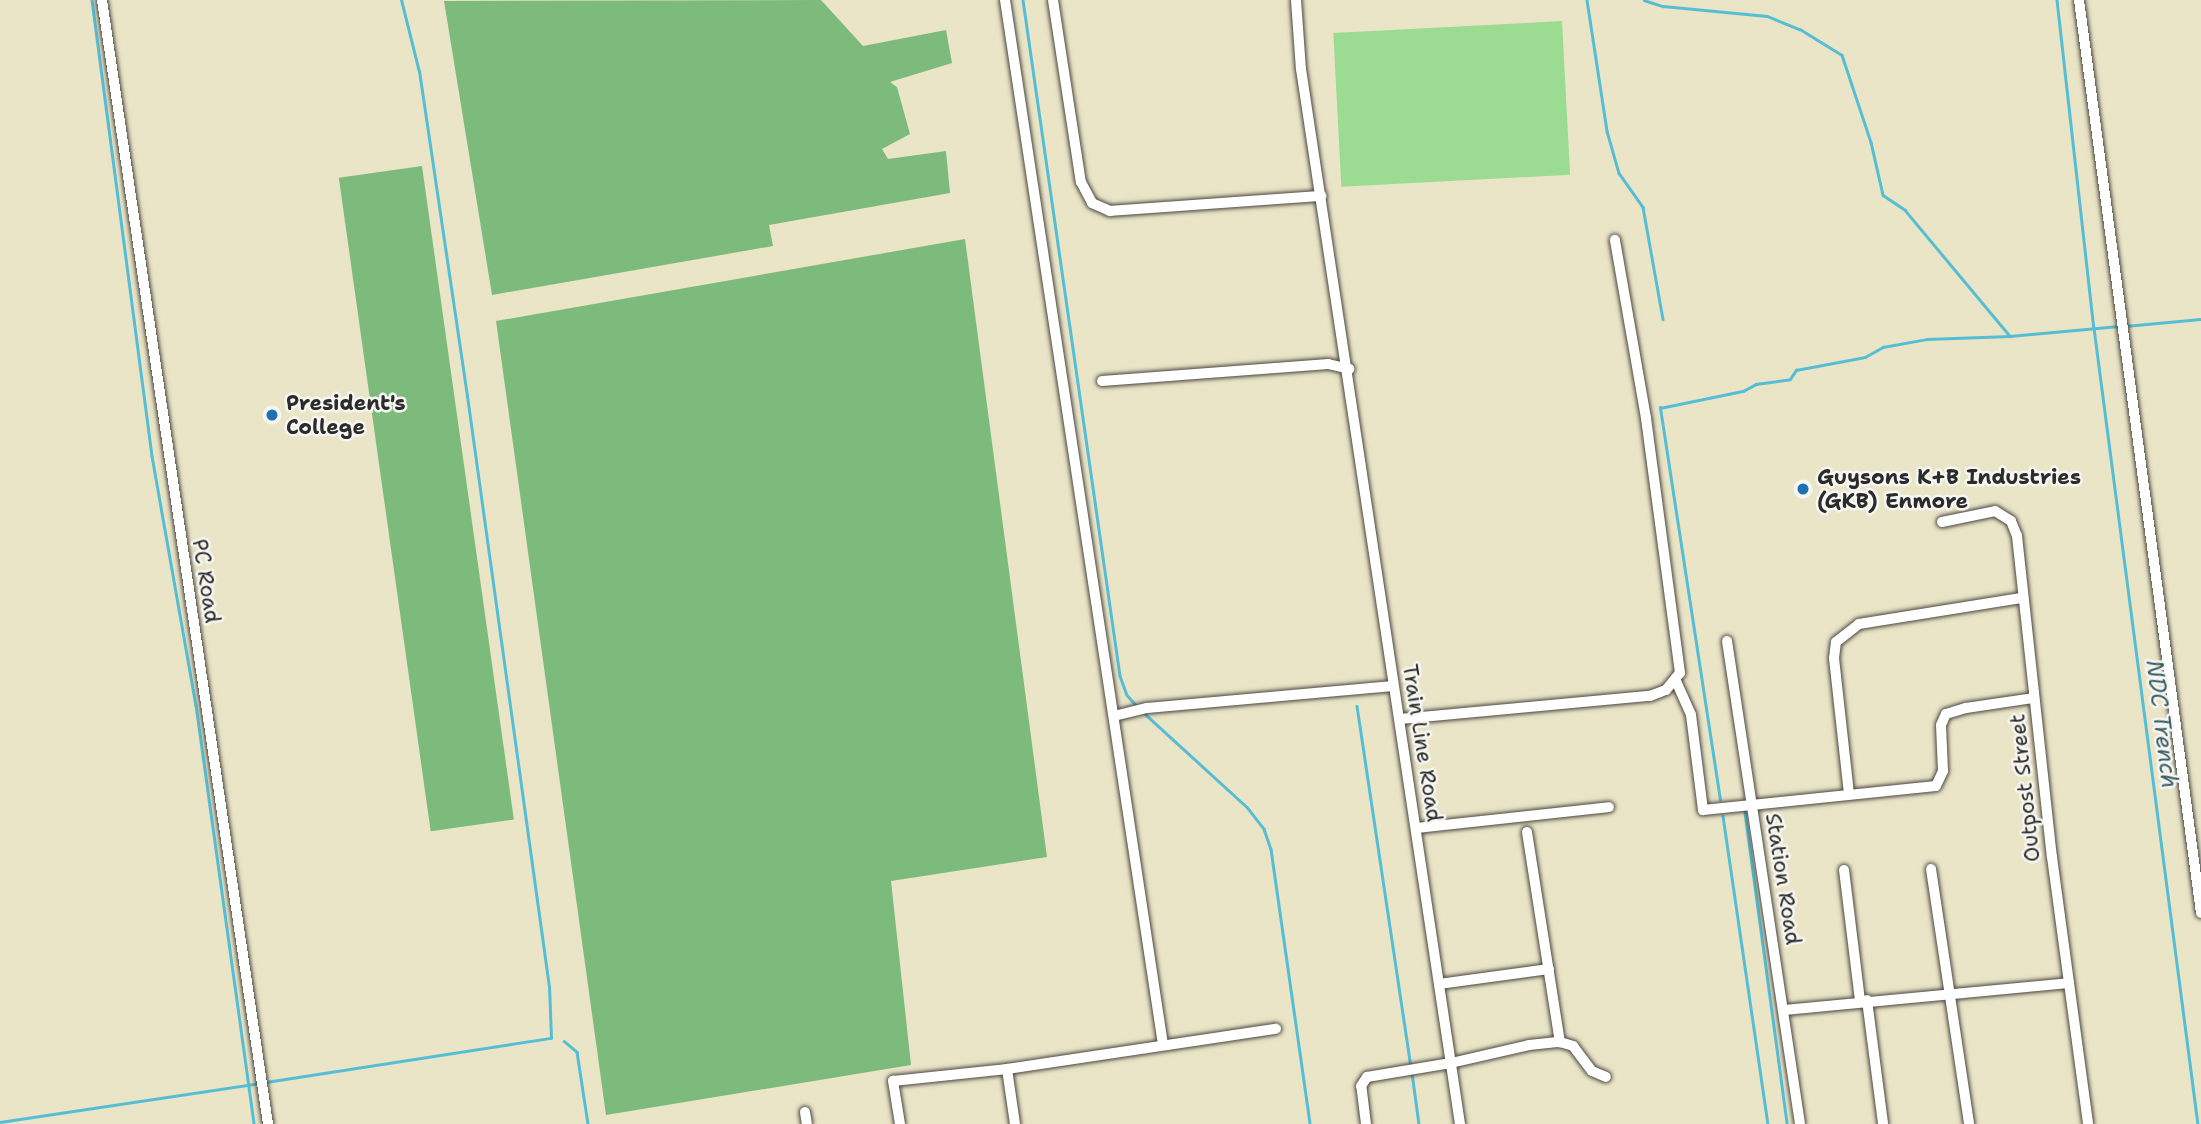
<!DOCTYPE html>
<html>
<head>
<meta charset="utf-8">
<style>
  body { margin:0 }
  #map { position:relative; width:2201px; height:1124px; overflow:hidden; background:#ebe5c7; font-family:"Shantell Sans",sans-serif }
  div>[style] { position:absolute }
  .green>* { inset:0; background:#9bdb92; transform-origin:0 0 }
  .forest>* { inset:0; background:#7cbb7c; transform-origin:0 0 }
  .stream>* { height:2.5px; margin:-1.25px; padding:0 1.25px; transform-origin:1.25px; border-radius:1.25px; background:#56bed4 }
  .roads { filter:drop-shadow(0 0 2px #484742) drop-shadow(0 0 2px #484742) }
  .street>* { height:10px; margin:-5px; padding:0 5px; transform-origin:5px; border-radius:5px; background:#fff }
  .dots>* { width:19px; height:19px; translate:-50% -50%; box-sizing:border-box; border:4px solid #f6f6f2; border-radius:50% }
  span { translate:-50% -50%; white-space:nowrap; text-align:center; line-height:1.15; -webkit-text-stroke:5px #f6f6f2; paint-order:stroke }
  .poi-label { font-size:21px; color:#2b2b2b; font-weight:700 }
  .left { translate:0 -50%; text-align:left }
  .street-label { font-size:21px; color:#2b2b2b }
  .water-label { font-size:23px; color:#3a5e66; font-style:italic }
</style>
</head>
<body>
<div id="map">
  <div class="green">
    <div style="left:1562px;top:21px;width:154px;height:229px;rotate:87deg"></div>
  </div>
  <div class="forest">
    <div style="clip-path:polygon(821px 0,863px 46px,946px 30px,952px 63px,890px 82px,897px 87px,910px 134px,882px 149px,888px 159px,946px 151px,950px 193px,769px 225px,773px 246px,492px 295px,444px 1px)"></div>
    <div style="left:422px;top:166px;width:660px;height:84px;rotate:82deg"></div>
    <div style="clip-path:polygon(965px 239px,1047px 857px,891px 881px,911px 1065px,606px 1115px,496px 321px)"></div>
  </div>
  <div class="stream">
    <div style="left:92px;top:0;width:460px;rotate:82.5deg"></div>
    <div style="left:152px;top:456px;width:253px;rotate:80deg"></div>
    <div style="left:196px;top:705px;width:423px;rotate:82.1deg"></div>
    <div style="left:1023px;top:0;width:683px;rotate:81.83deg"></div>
    <div style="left:1120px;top:676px;width:20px;rotate:70deg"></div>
    <div style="left:1127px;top:695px;width:15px;rotate:48deg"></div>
    <div style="left:1587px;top:0;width:133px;rotate:81.3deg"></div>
    <div style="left:1607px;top:131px;width:44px;rotate:74.1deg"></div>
    <div style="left:1619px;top:173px;width:42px;rotate:54.8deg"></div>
    <div style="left:1643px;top:207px;width:114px;rotate:79.9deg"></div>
    <div style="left:1644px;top:0;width:20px;rotate:18deg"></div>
    <div style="left:1663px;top:6px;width:104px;rotate:5.5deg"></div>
    <div style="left:1767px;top:16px;width:35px;rotate:22deg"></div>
    <div style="left:1800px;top:29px;width:49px;rotate:31.8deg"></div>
    <div style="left:1842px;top:55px;width:92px;rotate:71.6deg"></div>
    <div style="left:1871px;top:142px;width:54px;rotate:77.2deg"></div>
    <div style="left:1883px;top:195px;width:27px;rotate:34deg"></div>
    <div style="left:1905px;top:210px;width:164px;rotate:50.2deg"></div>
    <div style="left:2010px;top:336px;width:109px;rotate:-5.2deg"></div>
    <div style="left:2057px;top:0;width:330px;rotate:83.6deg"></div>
    <div style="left:2094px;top:328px;width:803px;rotate:82.56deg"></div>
    <div style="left:2125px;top:326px;width:76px;rotate:-5.3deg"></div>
    <div style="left:1357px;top:706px;width:364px;rotate:81.5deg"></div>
    <div style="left:1144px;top:713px;width:139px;rotate:42.4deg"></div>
    <div style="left:1247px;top:807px;width:28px;rotate:52deg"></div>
    <div style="left:1264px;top:829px;width:21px;rotate:71deg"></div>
    <div style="left:1271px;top:849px;width:278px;rotate:81.9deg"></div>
    <div style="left:1720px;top:800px;width:397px;rotate:-98.7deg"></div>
    <div style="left:1660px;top:408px;width:85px;rotate:-11.6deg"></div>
    <div style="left:1743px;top:391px;width:15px;rotate:-28deg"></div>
    <div style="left:1756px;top:384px;width:34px;rotate:-8deg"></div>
    <div style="left:1790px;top:379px;width:11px;rotate:-56deg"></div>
    <div style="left:1796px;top:370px;width:70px;rotate:-10.7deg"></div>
    <div style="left:1865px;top:357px;width:21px;rotate:-29deg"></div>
    <div style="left:1883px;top:347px;width:45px;rotate:-10.3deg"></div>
    <div style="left:1927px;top:339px;width:83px;rotate:-2.1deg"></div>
    <div style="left:1745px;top:812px;width:315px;rotate:82.3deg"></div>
    <div style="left:1723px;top:816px;width:311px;rotate:81.7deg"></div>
    <div style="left:564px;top:1041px;width:17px;rotate:40deg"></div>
    <div style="left:577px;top:1052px;width:73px;rotate:81.3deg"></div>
    <div style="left:1412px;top:1073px;width:51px;rotate:82.2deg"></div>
    <div style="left:266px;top:1082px;width:288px;rotate:-8.8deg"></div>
    <div style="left:551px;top:1038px;width:51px;rotate:-92.2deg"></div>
    <div style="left:549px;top:987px;width:597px;rotate:-97.9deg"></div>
    <div style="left:467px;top:396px;width:328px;rotate:-98.4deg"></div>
    <div style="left:419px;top:72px;width:74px;rotate:-104deg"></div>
    <div style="left:0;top:1122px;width:263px;rotate:-8.5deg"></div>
  </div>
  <div class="roads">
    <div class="street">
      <div style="left:102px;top:0;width:1136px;rotate:81.6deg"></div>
      <div style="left:1005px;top:0;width:1057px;rotate:81.4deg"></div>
      <div style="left:1053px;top:0;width:184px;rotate:81.3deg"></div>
      <div style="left:1081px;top:182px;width:24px;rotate:62deg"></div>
      <div style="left:1092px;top:203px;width:20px;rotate:24deg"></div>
      <div style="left:1110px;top:211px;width:212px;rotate:-4.1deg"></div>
      <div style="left:1296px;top:0;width:69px;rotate:85.9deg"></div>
      <div style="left:1301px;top:69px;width:1067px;rotate:81.43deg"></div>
      <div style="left:2079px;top:0;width:921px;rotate:82.39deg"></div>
      <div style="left:1102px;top:381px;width:227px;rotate:-4.3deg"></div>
      <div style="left:1328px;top:364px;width:22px;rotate:13deg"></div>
      <div style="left:1942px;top:522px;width:54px;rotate:-11.7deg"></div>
      <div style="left:1995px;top:511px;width:19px;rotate:32deg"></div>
      <div style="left:2011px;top:521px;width:16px;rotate:68deg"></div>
      <div style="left:2017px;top:536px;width:323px;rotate:83.8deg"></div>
      <div style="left:2052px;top:857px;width:269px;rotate:82.3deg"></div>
      <div style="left:1727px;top:641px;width:488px;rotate:81.4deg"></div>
      <div style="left:1676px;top:681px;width:37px;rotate:66deg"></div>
      <div style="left:1691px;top:715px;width:96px;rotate:82.8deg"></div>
      <div style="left:1703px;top:810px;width:234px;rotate:-5.9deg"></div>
      <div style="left:1936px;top:786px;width:17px;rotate:-65deg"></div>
      <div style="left:1943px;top:771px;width:46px;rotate:-92.5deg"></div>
      <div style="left:1941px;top:725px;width:12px;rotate:-66deg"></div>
      <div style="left:1946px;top:714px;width:21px;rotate:-17deg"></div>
      <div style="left:1966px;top:708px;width:69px;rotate:-8.4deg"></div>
      <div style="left:1114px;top:716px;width:34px;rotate:-14deg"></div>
      <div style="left:1147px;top:708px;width:247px;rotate:-5.1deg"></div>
      <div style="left:1400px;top:719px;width:251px;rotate:-5.3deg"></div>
      <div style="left:1650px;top:696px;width:17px;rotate:-21deg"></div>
      <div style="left:1666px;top:690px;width:22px;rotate:-51deg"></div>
      <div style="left:1680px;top:673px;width:257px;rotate:-97.6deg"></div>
      <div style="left:1646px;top:418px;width:181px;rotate:-99.9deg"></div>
      <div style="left:1849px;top:794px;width:137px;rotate:-96.3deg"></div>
      <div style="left:1834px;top:658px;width:16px;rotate:-83deg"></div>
      <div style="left:1836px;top:642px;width:29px;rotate:-38deg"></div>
      <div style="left:1859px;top:624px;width:164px;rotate:-9.1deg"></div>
      <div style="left:1417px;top:828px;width:193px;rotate:-6.2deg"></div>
      <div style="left:1527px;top:832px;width:213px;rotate:81.1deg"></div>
      <div style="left:1560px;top:1042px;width:14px;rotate:17deg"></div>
      <div style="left:1573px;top:1046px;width:31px;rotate:53deg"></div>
      <div style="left:1592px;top:1071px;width:15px;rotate:23deg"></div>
      <div style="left:1931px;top:869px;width:258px;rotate:81.5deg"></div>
      <div style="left:1844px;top:870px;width:132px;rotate:83deg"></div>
      <div style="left:1439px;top:984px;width:111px;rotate:-7.8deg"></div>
      <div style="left:1867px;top:1000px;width:125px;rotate:82.6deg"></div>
      <div style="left:1784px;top:1010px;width:286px;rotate:-5.4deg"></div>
      <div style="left:1007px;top:1069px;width:56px;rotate:81.7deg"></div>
      <div style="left:805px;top:1112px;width:12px;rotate:81deg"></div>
      <div style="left:900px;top:1124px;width:44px;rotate:-99.2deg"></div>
      <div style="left:893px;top:1081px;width:115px;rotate:-6deg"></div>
      <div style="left:1007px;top:1069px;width:272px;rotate:-8.5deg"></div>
      <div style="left:1366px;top:1124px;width:38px;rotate:-97deg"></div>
      <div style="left:1361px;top:1086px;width:11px;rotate:-56deg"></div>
      <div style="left:1367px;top:1077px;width:85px;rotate:-9.5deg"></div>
      <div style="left:1451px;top:1063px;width:80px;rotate:-13deg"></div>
      <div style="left:1529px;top:1045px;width:31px;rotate:-6deg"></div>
    </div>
  </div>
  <div class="dots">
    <div style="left:272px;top:415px;background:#1f6fb2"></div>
    <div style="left:1803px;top:489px;background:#1f6fb2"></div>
  </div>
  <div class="poi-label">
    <span class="left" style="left:286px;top:415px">President's<br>College</span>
    <span class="left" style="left:1817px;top:489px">Guysons K+B Industries<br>(GKB) Enmore</span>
  </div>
  <div class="street-label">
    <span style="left:206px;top:581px;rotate:81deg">PC Road</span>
    <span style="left:1422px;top:743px;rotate:81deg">Train Line Road</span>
    <span style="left:2025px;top:788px;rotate:-96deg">Outpost Street</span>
    <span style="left:1783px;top:879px;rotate:81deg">Station Road</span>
  </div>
  <div class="water-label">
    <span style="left:2162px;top:724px;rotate:83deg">NDC Trench</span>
  </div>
</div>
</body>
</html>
